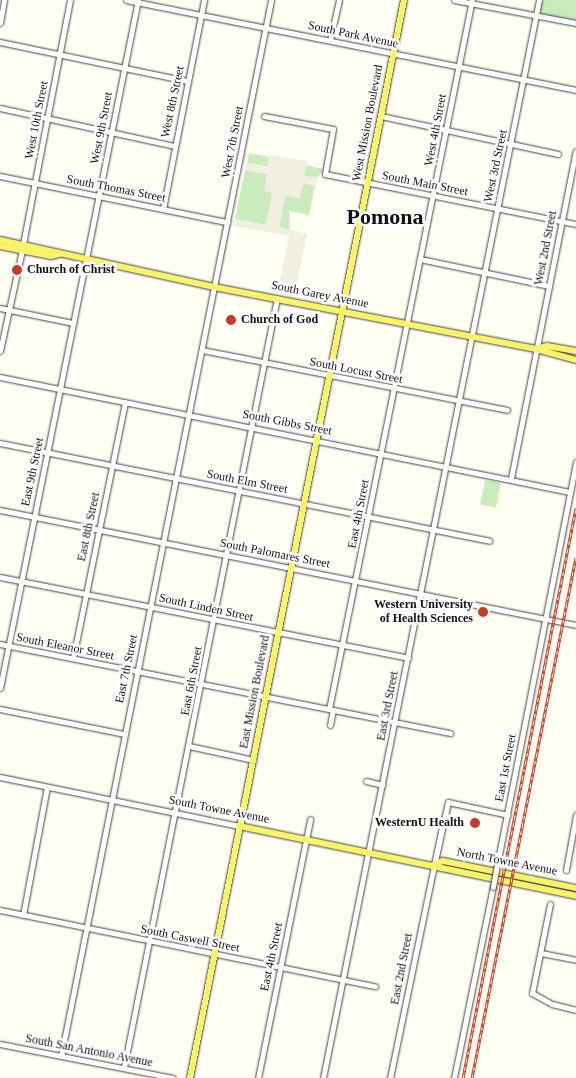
<!DOCTYPE html>
<html>
<head>
<meta charset="utf-8">
<style>
  body { margin:0 }
  #map { position:relative; width:576px; height:1078px; overflow:hidden; background:#fffff3; font-family:Georgia,serif }
  div>[style] { position:absolute }
  .green>* { inset:0; background:#caebbb; transform-origin:0 0 }
  .plaza>* { inset:0; background:#f0efe1 }
  .roads { filter:drop-shadow(0 0 1px #434343) drop-shadow(0 0 1px #434343) }
  .minor>* { height:5px; margin:-2.5px; padding:0 2.5px; transform-origin:2.5px; border-radius:2.5px; background:#fff }
  .major>* { height:6px; margin:-3px; padding:0 3px; transform-origin:3px; border-radius:3px; background:#f9f369 }
  .rail>* { height:3px; margin-top:-1.5px; transform-origin:0; background:repeating-linear-gradient(90deg,#fff 0 4px,#c23e25 0 8px); box-sizing:border-box; border-block:1px solid #c23e25 }
  .bridges { filter:drop-shadow(0 0 1px #434343) drop-shadow(0 0 1px #434343) }
  .minor-bridge>* { height:5px; margin:-2.5px; padding:0 2.5px; transform-origin:2.5px; border-radius:2.5px; background:#fff }
  .dots>* { width:14px; height:14px; translate:-50% -50%; box-sizing:border-box; border:2px solid #fff; border-radius:50% }
  span { translate:-50% -50%; white-space:nowrap; text-align:center; line-height:1.15; -webkit-text-stroke:5px #fff; paint-order:stroke }
  .street-label { font-size:12px; color:#101010 }
  .poi-label { font-size:12px; color:#101010; font-weight:700 }
  .left { translate:0 -50%; text-align:left }
  .right { translate:-100% -50%; text-align:right }
  .town-label { font-size:22px; color:#101010; font-weight:700 }
</style>
</head>
<body>
<div id="map">
  <div class="green">
    <div style="clip-path:polygon(539px 0,576px 0,576px 23px,536px 16px)"></div>
    <div style="left:249px;top:153px;width:21px;height:10px;rotate:11deg"></div>
    <div style="clip-path:polygon(306px 165px,324px 169px,317px 178px,304px 176px)"></div>
    <div style="clip-path:polygon(245px 170px,267px 174px,273px 193px,266px 225px,235px 219px)"></div>
    <div style="clip-path:polygon(303px 183px,315px 186px,309px 215px,289px 211px,290px 230px,279px 228px,285px 196px)"></div>
    <div style="left:485px;top:480px;width:16px;height:25px;rotate:11deg"></div>
  </div>
  <div class="plaza">
    <div style="clip-path:polygon(271px 155px,307px 161px,304px 176px,317px 178px,315px 186px,303px 184px,300px 199px,285px 196px,279px 227px,307px 234px,296px 288px,279px 285px,289px 236px,233px 226px,235px 219px,266px 225px,272px 193px,264px 191px,267px 174px,245px 170px,247px 163px,268px 168px)"></div>
  </div>
  <div class="roads">
    <div class="minor">
      <div style="left:126px;top:0;width:459px;rotate:11.3deg"></div>
      <div style="left:454px;top:0;width:124px;rotate:10.7deg"></div>
      <div style="left:0;top:23px;width:23px;rotate:-80deg"></div>
      <div style="left:330px;top:40px;width:41px;rotate:-77.3deg"></div>
      <div style="left:0;top:42px;width:191px;rotate:11.8deg"></div>
      <div style="left:0;top:108px;width:178px;rotate:12.3deg"></div>
      <div style="left:264px;top:116px;width:70px;rotate:10.7deg"></div>
      <div style="left:333px;top:129px;width:46px;rotate:100.1deg"></div>
      <div style="left:325px;top:174px;width:256px;rotate:11.3deg"></div>
      <div style="left:381px;top:116px;width:181px;rotate:12.1deg"></div>
      <div style="left:0;top:176px;width:232px;rotate:11.5deg"></div>
      <div style="left:163px;top:209px;width:213px;rotate:-78.9deg"></div>
      <div style="left:23px;top:244px;width:248px;rotate:-79.1deg"></div>
      <div style="left:420px;top:259px;width:132px;rotate:11.8deg"></div>
      <div style="left:0;top:308px;width:75px;rotate:11.6deg"></div>
      <div style="left:202px;top:350px;width:311px;rotate:11.1deg"></div>
      <div style="left:0;top:351px;width:103px;rotate:-77.7deg"></div>
      <div style="left:0;top:377px;width:581px;rotate:11.41deg"></div>
      <div style="left:0;top:443px;width:499px;rotate:11.3deg"></div>
      <div style="left:511px;top:478px;width:333px;rotate:-78.8deg"></div>
      <div style="left:0;top:510px;width:587px;rotate:11.29deg"></div>
      <div style="left:0;top:577px;width:416px;rotate:11.2deg"></div>
      <div style="left:0;top:644px;width:459px;rotate:11.2deg"></div>
      <div style="left:73px;top:658px;width:261px;rotate:-78.5deg"></div>
      <div style="left:0;top:688px;width:702px;rotate:-78.66deg"></div>
      <div style="left:0;top:709px;width:126px;rotate:11.4deg"></div>
      <div style="left:329px;top:709px;width:723px;rotate:-78.6deg"></div>
      <div style="left:330px;top:725px;width:15px;rotate:-79deg"></div>
      <div style="left:189px;top:746px;width:66px;rotate:12.3deg"></div>
      <div style="left:0;top:777px;width:244px;rotate:11.6deg"></div>
      <div style="left:366px;top:781px;width:17px;rotate:13deg"></div>
      <div style="left:435px;top:861px;width:60px;rotate:-77.6deg"></div>
      <div style="left:448px;top:802px;width:61px;rotate:12.2deg"></div>
      <div style="left:497px;top:865px;width:411px;rotate:-78.9deg"></div>
      <div style="left:566px;top:870px;width:56px;rotate:-79.7deg"></div>
      <div style="left:550px;top:904px;width:91px;rotate:101.4deg"></div>
      <div style="left:532px;top:993px;width:23px;rotate:29deg"></div>
      <div style="left:552px;top:1004px;width:25px;rotate:14deg"></div>
      <div style="left:0;top:910px;width:383px;rotate:11.5deg"></div>
      <div style="left:23px;top:915px;width:130px;rotate:-79.4deg"></div>
      <div style="left:541px;top:953px;width:36px;rotate:11deg"></div>
      <div style="left:0;top:1044px;width:176px;rotate:11.1deg"></div>
      <div style="left:61px;top:1056px;width:1077px;rotate:-78.75deg"></div>
      <div style="left:124px;top:1067px;width:784px;rotate:-78.75deg"></div>
      <div style="left:258px;top:1078px;width:264px;rotate:-78.6deg"></div>
      <div style="left:323px;top:1078px;width:1099px;rotate:-78.67deg"></div>
      <div style="left:390px;top:1078px;width:260px;rotate:-78.3deg"></div>
      <div style="left:454px;top:1078px;width:195px;rotate:-78.5deg"></div>
    </div>
    <div class="major">
      <div style="left:0;top:240px;width:219px;rotate:12.4deg"></div>
      <div style="left:214px;top:287px;width:328px;rotate:10.9deg"></div>
      <div style="left:536px;top:349px;width:11px;rotate:-15deg"></div>
      <div style="left:547px;top:346px;width:29px;rotate:10deg"></div>
      <div style="left:0;top:246px;width:52px;rotate:11.1deg"></div>
      <div style="left:51px;top:256px;width:8px;rotate:-14deg"></div>
      <div style="left:536px;top:349px;width:41px;rotate:15.4deg"></div>
      <div style="left:239px;top:826px;width:344px;rotate:11.7deg"></div>
      <div style="left:433px;top:865px;width:11px;rotate:-22deg"></div>
      <div style="left:443px;top:861px;width:136px;rotate:11.5deg"></div>
      <div style="left:190px;top:1078px;width:1099px;rotate:-78.77deg"></div>
    </div>
  </div>
  <div class="rail">
    <div style="left:463px;top:1078px;width:581px;rotate:-78.79deg"></div>
    <div style="left:472px;top:1078px;width:531px;rotate:-78.71deg"></div>
  </div>
  <div class="bridges">
    <div class="minor-bridge">
      <div style="left:493px;top:887px;width:22px;rotate:-80deg"></div>
    </div>
  </div>
  <div class="dots">
    <div style="left:17px;top:270px;background:#c23e25"></div>
    <div style="left:231px;top:320px;background:#c23e25"></div>
    <div style="left:483px;top:612px;background:#c23e25"></div>
    <div style="left:475px;top:823px;background:#c23e25"></div>
  </div>
  <div class="street-label">
    <span style="left:353px;top:35px;rotate:12deg">South Park Avenue</span>
    <span style="left:173px;top:102px;rotate:-78deg">West 8th Street</span>
    <span style="left:37px;top:120px;rotate:-79deg">West 10th Street</span>
    <span style="left:368px;top:123px;rotate:-79deg">West Mission Boulevard</span>
    <span style="left:102px;top:128px;rotate:-79deg">West 9th Street</span>
    <span style="left:436px;top:130px;rotate:-79deg">West 4th Street</span>
    <span style="left:233px;top:142px;rotate:-79deg">West 7th Street</span>
    <span style="left:496px;top:166px;rotate:-78deg">West 3rd Street</span>
    <span style="left:425px;top:184px;rotate:11deg">South Main Street</span>
    <span style="left:116px;top:189px;rotate:11deg">South Thomas Street</span>
    <span style="left:546px;top:248px;rotate:-79deg">West 2nd Street</span>
    <span style="left:320px;top:295px;rotate:11deg">South Garey Avenue</span>
    <span style="left:356px;top:371px;rotate:11deg">South Locust Street</span>
    <span style="left:287px;top:423px;rotate:11deg">South Gibbs Street</span>
    <span style="left:33px;top:472px;rotate:-78deg">East 9th Street</span>
    <span style="left:247px;top:482px;rotate:11deg">South Elm Street</span>
    <span style="left:359px;top:514px;rotate:-79deg">East 4th Street</span>
    <span style="left:89px;top:527px;rotate:-78deg">East 8th Street</span>
    <span style="left:275px;top:554px;rotate:11deg">South Palomares Street</span>
    <span style="left:206px;top:608px;rotate:12deg">South Linden Street</span>
    <span style="left:65px;top:647px;rotate:11deg">South Eleanor Street</span>
    <span style="left:127px;top:669px;rotate:-78deg">East 7th Street</span>
    <span style="left:192px;top:681px;rotate:-79deg">East 6th Street</span>
    <span style="left:255px;top:692px;rotate:-79deg">East Mission Boulevard</span>
    <span style="left:388px;top:706px;rotate:-79deg">East 3rd Street</span>
    <span style="left:506px;top:768px;rotate:-79deg">East 1st Street</span>
    <span style="left:219px;top:810px;rotate:11deg">South Towne Avenue</span>
    <span style="left:507px;top:862px;rotate:11deg">North Towne Avenue</span>
    <span style="left:190px;top:939px;rotate:11deg">South Caswell Street</span>
    <span style="left:272px;top:957px;rotate:-78deg">East 4th Street</span>
    <span style="left:402px;top:969px;rotate:-79deg">East 2nd Street</span>
    <span style="left:89px;top:1051px;rotate:11deg">South San Antonio Avenue</span>
  </div>
  <div class="poi-label">
    <span class="left" style="left:27px;top:270px">Church of Christ</span>
    <span class="left" style="left:241px;top:320px">Church of God</span>
    <span class="right" style="left:473px;top:612px">Western University<br>of Health Sciences</span>
    <span class="right" style="left:464px;top:823px">WesternU Health</span>
  </div>
  <div class="town-label">
    <span style="left:385px;top:217px">Pomona</span>
  </div>
</div>
</body>
</html>
